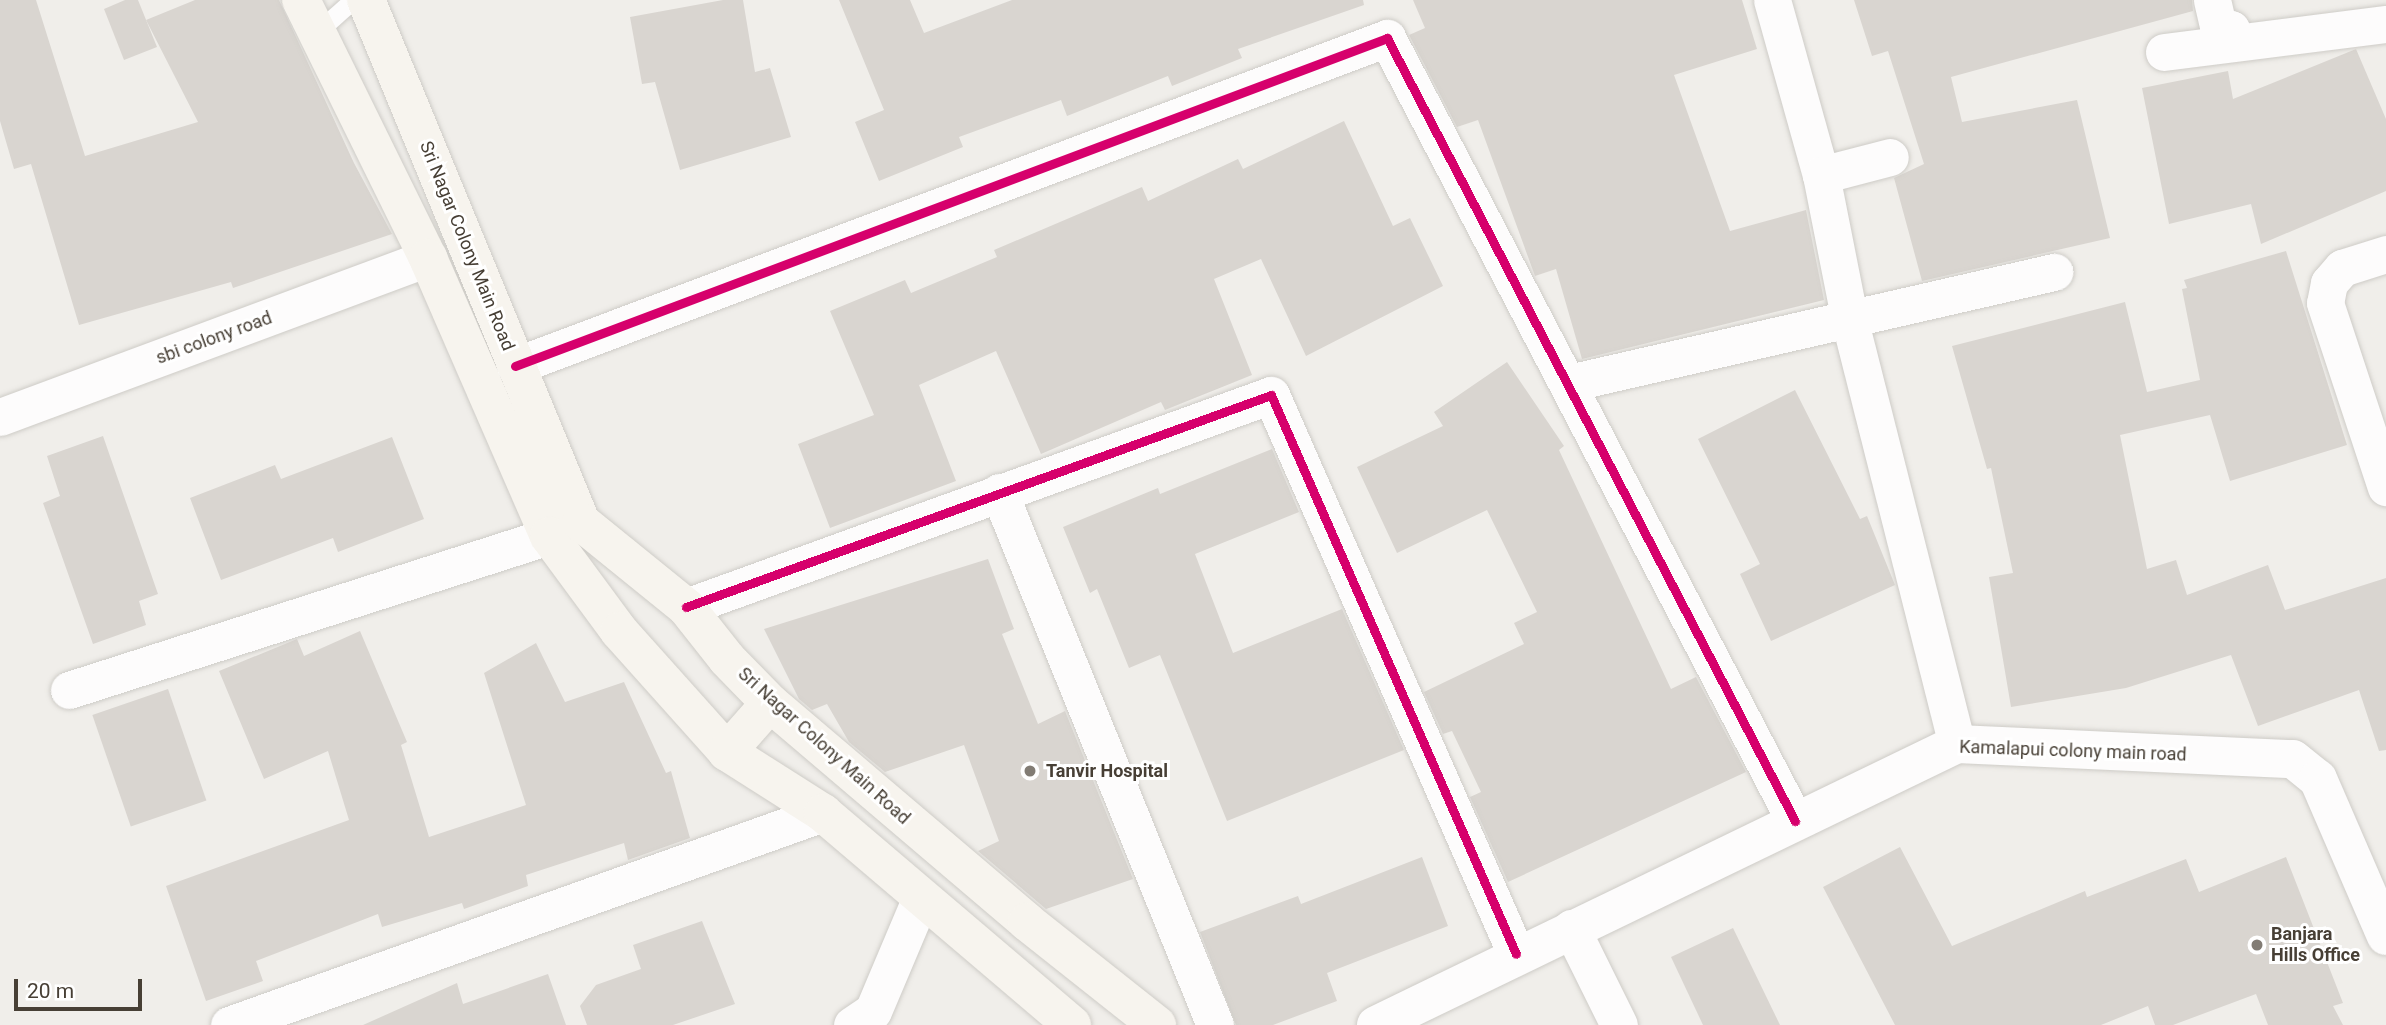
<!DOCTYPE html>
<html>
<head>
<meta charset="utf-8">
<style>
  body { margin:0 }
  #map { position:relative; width:2386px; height:1025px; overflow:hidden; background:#f0eeea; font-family:Roboto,sans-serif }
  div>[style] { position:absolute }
  .building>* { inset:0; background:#d9d5d0; transform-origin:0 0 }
  .roads { filter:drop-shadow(0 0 2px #ceccc7) drop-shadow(0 0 2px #ceccc7) }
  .service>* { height:18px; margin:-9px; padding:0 9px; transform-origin:9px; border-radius:9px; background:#fdfcfc }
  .minor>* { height:37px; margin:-18.5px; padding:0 18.5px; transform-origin:18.5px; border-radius:18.5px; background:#fdfcfc }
  .tertiary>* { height:38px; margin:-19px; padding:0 19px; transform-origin:19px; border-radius:19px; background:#fdfcfc }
  .secondary>* { height:38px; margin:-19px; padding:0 19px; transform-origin:19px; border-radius:19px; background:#f7f4ee }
  .cycleway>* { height:9px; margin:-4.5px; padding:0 4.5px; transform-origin:4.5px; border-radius:4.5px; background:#d6006c }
  .dots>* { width:19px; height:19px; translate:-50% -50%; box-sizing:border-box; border:4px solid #fff; border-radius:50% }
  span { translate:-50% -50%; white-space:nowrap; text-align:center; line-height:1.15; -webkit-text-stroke:6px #fff; paint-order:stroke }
  .street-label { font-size:18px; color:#473f35 }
  .poi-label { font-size:18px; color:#473f35; font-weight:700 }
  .left { translate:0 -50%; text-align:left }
  .scale { position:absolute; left:14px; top:979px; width:128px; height:32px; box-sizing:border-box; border:4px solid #473f35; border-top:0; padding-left:9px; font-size:21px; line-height:24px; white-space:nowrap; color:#473f35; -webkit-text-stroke:5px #fff; paint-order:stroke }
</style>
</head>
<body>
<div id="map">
  <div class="building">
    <div style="clip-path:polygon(0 0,36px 0,85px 156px,198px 122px,146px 20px,195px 0,279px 0,354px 163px,392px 234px,233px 288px,231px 282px,79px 325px,31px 164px,14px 169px,0 121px)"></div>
    <div style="clip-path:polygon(125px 0,138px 0,157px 47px,124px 60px,104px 9px)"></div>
    <div style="clip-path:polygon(723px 0,743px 0,755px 72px,770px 68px,791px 137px,680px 170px,655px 82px,642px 84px,630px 17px)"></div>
    <div style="clip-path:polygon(839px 0,910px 0,924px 33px,1012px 0,1363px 0,1364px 5px,1238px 49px,1242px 58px,1172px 86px,1168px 76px,1067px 116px,1061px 100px,959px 137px,963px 147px,879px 181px,855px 122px,884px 110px)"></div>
    <div style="clip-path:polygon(1413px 0,1742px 0,1757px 49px,1674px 75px,1730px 231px,1806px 210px,1824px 300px,1582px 359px,1556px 269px,1535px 276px,1478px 120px,1457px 127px,1409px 35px,1425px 28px)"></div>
    <div style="clip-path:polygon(1854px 0,2192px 0,2193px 11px,1951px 77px,1962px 122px,2077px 100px,2110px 238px,1922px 281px,1894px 178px,1924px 164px,1888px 51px,1872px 56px)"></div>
    <div style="clip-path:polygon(2356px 49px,2386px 119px,2386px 191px,2261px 244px,2251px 204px,2169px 224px,2142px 88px,2228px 71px,2233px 99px)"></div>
    <div style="clip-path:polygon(1344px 121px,1393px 226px,1410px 218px,1443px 286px,1306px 356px,1261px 259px,1214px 279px,1252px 375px,1165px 410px,1161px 402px,1041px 454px,996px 351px,919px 385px,956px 481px,830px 528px,798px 444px,874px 415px,830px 311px,905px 280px,911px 293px,997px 257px,994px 250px,1142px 187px,1148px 201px,1238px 159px,1243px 169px)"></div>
    <div style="clip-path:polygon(2286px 251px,2347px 445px,2230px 481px,2210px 415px,2120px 435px,2147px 569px,2176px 560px,2187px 595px,2268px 565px,2285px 610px,2386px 578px,2386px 750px,2379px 751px,2359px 690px,2258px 726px,2231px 655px,2126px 688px,2011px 707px,1989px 577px,2013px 573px,1991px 468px,1987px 469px,1952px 346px,2125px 302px,2147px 392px,2200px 380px,2182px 289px,2187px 288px,2184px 280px)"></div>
    <div style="clip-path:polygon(1507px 362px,1564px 446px,1559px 450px,1671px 689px,1696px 677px,1746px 772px,1508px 882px,1470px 797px,1481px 792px,1452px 731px,1443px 734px,1424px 692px,1524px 644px,1514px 623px,1537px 612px,1487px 510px,1397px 553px,1357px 467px,1443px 426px,1434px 412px)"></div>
    <div style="clip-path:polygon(1795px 390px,1860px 519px,1867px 516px,1895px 585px,1771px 641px,1740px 574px,1760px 564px,1698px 439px)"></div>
    <div style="clip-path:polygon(103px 436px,158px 594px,139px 601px,146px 625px,93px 644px,43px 503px,60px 496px,47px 456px)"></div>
    <div style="clip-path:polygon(392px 437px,424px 519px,338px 552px,333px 538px,221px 580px,190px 498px,275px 465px,281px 479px)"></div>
    <div style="clip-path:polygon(1272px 449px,1299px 512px,1195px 554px,1233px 653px,1342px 609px,1404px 750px,1227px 821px,1160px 655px,1129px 668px,1097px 589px,1090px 593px,1063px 527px,1158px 488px,1160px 494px)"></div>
    <div style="clip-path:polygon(988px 559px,1014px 629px,1002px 634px,1038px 724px,1065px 711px,1133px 879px,1046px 909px,978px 851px,999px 841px,964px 745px,885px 772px,849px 742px,827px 704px,812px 710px,799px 699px,764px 629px)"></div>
    <div style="clip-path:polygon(360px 631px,407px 742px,401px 745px,429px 837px,526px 805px,484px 673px,536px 643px,565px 702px,624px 682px,666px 773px,671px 771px,690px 838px,628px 860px,624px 843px,526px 875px,528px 886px,464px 909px,462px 903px,382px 927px,378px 914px,256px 961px,263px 981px,206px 1001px,166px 886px,349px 820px,328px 751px,264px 779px,219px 671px,297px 639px,304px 656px)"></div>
    <div style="left:168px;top:689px;width:118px;height:80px;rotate:71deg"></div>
    <div style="clip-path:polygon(1900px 847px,1952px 946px,2085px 891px,2087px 897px,2186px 859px,2199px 892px,2286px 857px,2343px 1003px,2333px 1006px,2343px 1025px,2268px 1025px,2256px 994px,2173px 1025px,2155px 1025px,2148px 1006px,2101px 1025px,1895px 1025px,1823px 887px)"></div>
    <div style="clip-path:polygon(1422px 857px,1448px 926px,1327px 973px,1337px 1001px,1273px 1025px,1236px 1025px,1200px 932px,1298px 896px,1301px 904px)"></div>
    <div style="clip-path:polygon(702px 921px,735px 1004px,673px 1025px,587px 1025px,580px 1006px,596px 985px,641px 969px,633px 945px)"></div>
    <div style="clip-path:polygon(1733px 928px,1780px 1025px,1703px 1025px,1671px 957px)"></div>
    <div style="clip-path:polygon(548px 974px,566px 1025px,363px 1025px,457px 983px,463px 1004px)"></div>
  </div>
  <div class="roads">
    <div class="service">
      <div style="left:317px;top:33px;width:50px;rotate:-41.7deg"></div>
    </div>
    <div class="minor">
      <div style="left:1772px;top:0;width:182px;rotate:74.4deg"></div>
      <div style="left:1821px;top:175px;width:150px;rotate:78.8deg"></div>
      <div style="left:1850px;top:322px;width:435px;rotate:75.8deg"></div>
      <div style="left:2212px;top:0;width:28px;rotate:77deg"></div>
      <div style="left:2218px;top:27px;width:13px;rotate:9deg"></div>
      <div style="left:2231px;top:29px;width:12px;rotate:76deg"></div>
      <div style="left:2164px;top:52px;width:224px;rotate:-7.2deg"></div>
      <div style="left:1821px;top:175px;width:71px;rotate:-14.6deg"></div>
      <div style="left:2386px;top:254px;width:46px;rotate:162.3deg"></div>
      <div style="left:2342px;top:268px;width:20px;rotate:131deg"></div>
      <div style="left:2329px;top:283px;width:20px;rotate:101deg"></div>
      <div style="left:2325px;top:303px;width:194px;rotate:71.7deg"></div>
      <div style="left:515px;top:366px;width:932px;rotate:-20.61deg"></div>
      <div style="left:1387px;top:38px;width:883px;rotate:62.48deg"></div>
      <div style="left:1569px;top:383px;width:498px;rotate:-12.9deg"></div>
      <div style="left:0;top:417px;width:457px;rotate:-20.4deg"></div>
      <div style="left:999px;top:492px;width:575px;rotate:67.94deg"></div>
      <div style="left:686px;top:607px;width:622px;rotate:-19.92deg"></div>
      <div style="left:1271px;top:395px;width:610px;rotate:66.33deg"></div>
      <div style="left:69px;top:690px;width:504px;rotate:-17.79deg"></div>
      <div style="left:1571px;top:928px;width:108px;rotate:63.7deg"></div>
      <div style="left:229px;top:1025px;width:631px;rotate:-19.64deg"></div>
      <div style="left:852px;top:1025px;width:25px;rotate:-34deg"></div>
      <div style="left:873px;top:1011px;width:121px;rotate:-67.1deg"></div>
    </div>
    <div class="tertiary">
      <div style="left:1376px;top:1025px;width:645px;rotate:-25.81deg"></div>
      <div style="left:1957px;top:744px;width:336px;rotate:2.6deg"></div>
      <div style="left:2293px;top:759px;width:32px;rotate:39deg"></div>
      <div style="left:2318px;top:779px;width:171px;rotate:66.6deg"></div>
    </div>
    <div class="secondary">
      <div style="left:301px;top:0;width:288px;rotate:63.8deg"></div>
      <div style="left:428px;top:258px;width:303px;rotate:66.5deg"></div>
      <div style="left:549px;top:536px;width:118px;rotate:53.6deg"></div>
      <div style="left:619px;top:631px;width:162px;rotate:48.2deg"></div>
      <div style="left:727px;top:752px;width:114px;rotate:32.4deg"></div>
      <div style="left:823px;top:813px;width:327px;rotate:40.4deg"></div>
      <div style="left:366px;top:0;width:565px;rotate:67.61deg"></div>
      <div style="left:581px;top:522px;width:135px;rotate:39deg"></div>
      <div style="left:686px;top:607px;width:66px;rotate:51.7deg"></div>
      <div style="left:727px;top:659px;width:62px;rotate:45.7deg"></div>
      <div style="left:770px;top:703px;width:338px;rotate:40.4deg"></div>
      <div style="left:1027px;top:922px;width:166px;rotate:38.4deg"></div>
      <div style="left:727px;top:752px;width:65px;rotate:-48.7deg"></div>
    </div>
  </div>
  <div class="cycleway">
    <div style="left:515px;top:366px;width:932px;rotate:-20.61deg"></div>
    <div style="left:1387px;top:38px;width:883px;rotate:62.48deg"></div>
    <div style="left:686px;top:607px;width:622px;rotate:-19.92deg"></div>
    <div style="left:1271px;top:395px;width:610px;rotate:66.33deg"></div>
  </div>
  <div class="dots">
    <div style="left:1030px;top:771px;background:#827c74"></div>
    <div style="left:2257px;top:945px;background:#827c74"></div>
  </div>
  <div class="street-label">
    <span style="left:467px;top:246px;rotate:68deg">Sri Nagar Colony Main Road</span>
    <span style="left:214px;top:338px;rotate:-20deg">sbi colony road</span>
    <span style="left:824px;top:746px;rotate:42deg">Sri Nagar Colony Main Road</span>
    <span style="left:2073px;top:751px;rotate:2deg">Kamalapui colony main road</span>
  </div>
  <div class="poi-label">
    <span class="left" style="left:1046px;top:771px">Tanvir Hospital</span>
    <span class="left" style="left:2271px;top:945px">Banjara<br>Hills Office</span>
  </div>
  <div class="scale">20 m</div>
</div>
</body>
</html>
